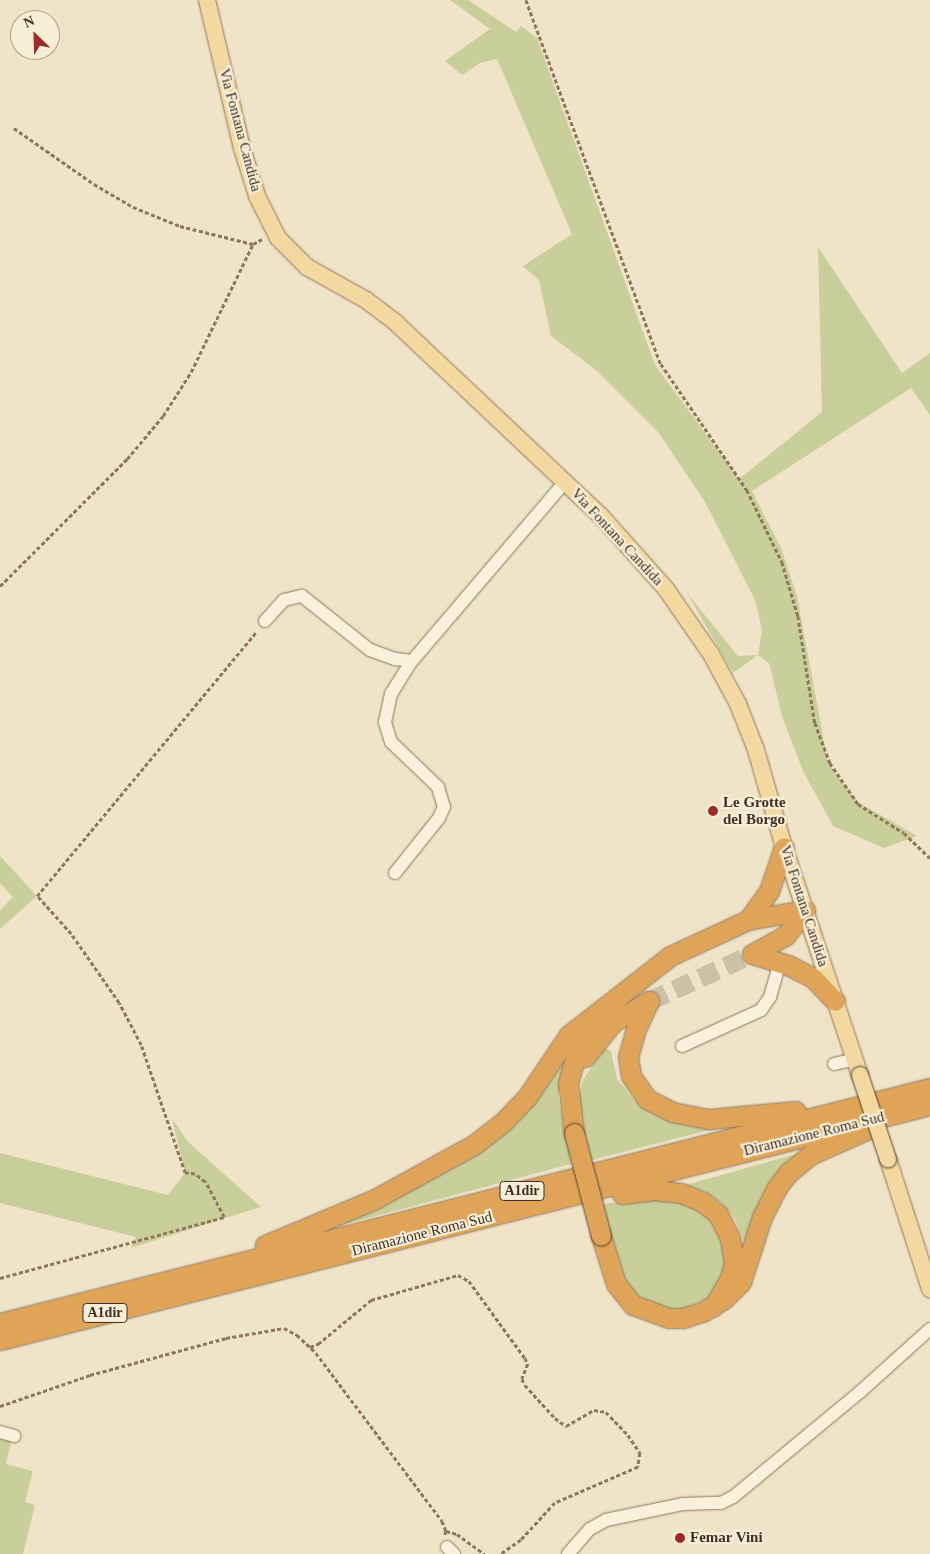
<!DOCTYPE html>
<html>
<head>
<meta charset="utf-8">
<style>
  body { margin:0 }
  #map { position:relative; width:930px; height:1554px; overflow:hidden; background:#f0e4c8; font-family:"Times New Roman",serif }
  div>[style] { position:absolute }
  .green>* { inset:0; background:#c9cf9b }
  .highway-tunnel>* { height:19px; margin-top:-9.5px; transform-origin:0; background:repeating-linear-gradient(90deg,#ccc0a6 0 19px,transparent 0 28px) }
  .path>* { height:2.5px; margin-top:-1.25px; transform-origin:0; background:repeating-linear-gradient(90deg,#8d765c 0 4px,transparent 0 6.5px) }
  .roads { filter:drop-shadow(0 0 1px #8d765c) drop-shadow(0 0 1px #8d765c) }
  .minor>* { height:12px; margin:-6px; padding:0 6px; transform-origin:6px; border-radius:6px; background:#faf1dc }
  .major>* { height:16px; margin:-8px; padding:0 8px; transform-origin:8px; border-radius:8px; background:#f3d9a0 }
  .highway>* { height:19px; margin:-9.5px; padding:0 9.5px; transform-origin:9.5px; border-radius:9.5px; background:#e0a458 }
  .bridges { filter:drop-shadow(0 0 1px #5b4430) drop-shadow(0 0 1px #5b4430) }
  .major-bridge>* { height:16px; margin:-8px; padding:0 8px; transform-origin:8px; border-radius:8px; background:#f3d9a0 }
  .highway-bridge>* { height:19px; margin:-9.5px; padding:0 9.5px; transform-origin:9.5px; border-radius:9.5px; background:#e0a458 }
  .dots>* { width:14px; height:14px; translate:-50% -50%; box-sizing:border-box; border:2px solid #f7eed8; border-radius:50% }
  span { translate:-50% -50%; white-space:nowrap; text-align:center; line-height:1.15; -webkit-text-stroke:4.5px #f7eed8; paint-order:stroke }
  .shield-label span { padding:1px 4px; background:#f7eed8; border:1px solid; border-radius:4px; -webkit-text-stroke-width:0 }
  .shield-label { font-size:14px; color:#3d2e20; font-weight:700 }
  .street-label { font-size:15px; color:#3d2e20 }
  .poi-label { font-size:15px; color:#3d2e20; font-weight:700 }
  .left { translate:0 -50%; text-align:left }
  .north { position:absolute; left:10px; top:10px; width:50px; height:50px; box-sizing:border-box; background:#f7eed8; border:1px solid #ada18e; border-radius:50%; rotate:336deg; font-size:14px; font-weight:700; line-height:20px; text-align:center; color:#3d2e20 }
  .north::after { content:''; display:block; margin:auto; width:18px; height:22px; background:#9e2a2b; clip-path:polygon(50% 0,100% 100%,50% 72%,0 100%) }
</style>
</head>
<body>
<div id="map">
  <div class="green">
    <div style="clip-path:polygon(450px 0,468px 0,516px 32px,521px 26px,537px 38px,655px 365px,739px 479px,822px 412px,818px 247px,902px 373px,930px 353px,930px 415px,911px 388px,752px 491px,781px 548px,797px 596px,828px 763px,858px 802px,917px 836px,884px 848px,833px 826px,803px 771px,782px 716px,769px 663px,758px 655px,733px 673px,687px 593px,738px 656px,758px 655px,762px 630px,755px 600px,705px 502px,658px 432px,596px 370px,551px 336px,539px 280px,523px 266px,572px 234px,497px 59px,480px 63px,462px 75px,445px 61px,490px 29px)"></div>
    <div style="clip-path:polygon(0 856px,37px 896px,0 929px,0 910px,13px 897px,0 883px)"></div>
    <div style="clip-path:polygon(604px 1048px,611px 1051px,617px 1079px,634px 1100px,660px 1115px,713px 1129px,592px 1160px,578px 1100px,583px 1080px)"></div>
    <div style="clip-path:polygon(565px 1054px,558px 1097px,571px 1164px,342px 1225px,337px 1222px,451px 1166px)"></div>
    <div style="clip-path:polygon(172px 1118px,187px 1141px,261px 1207px,131px 1248px,136px 1237px,0 1203px,0 1153px,168px 1195px,185px 1173px)"></div>
    <div style="clip-path:polygon(803px 1152px,745px 1244px,735px 1219px,722px 1203px,704px 1191px,686px 1185px)"></div>
    <div style="clip-path:polygon(666px 1195px,715px 1216px,729px 1263px,709px 1297px,684px 1309px,669px 1310px,637px 1297px,626px 1282px,619px 1267px,604px 1204px)"></div>
    <div style="clip-path:polygon(0 1430px,13px 1433px,6px 1464px,33px 1471px,25px 1502px,35px 1505px,23px 1554px,0 1554px)"></div>
  </div>
  <div class="highway-tunnel">
    <div style="left:649px;top:1001px;width:113px;rotate:-24.5deg"></div>
  </div>
  <div class="path">
    <div style="left:526px;top:0;width:388px;rotate:69.7deg"></div>
    <div style="left:661px;top:364px;width:153px;rotate:55.7deg"></div>
    <div style="left:747px;top:490px;width:80px;rotate:64.1deg"></div>
    <div style="left:782px;top:562px;width:56px;rotate:73.5deg"></div>
    <div style="left:798px;top:616px;width:108px;rotate:81deg"></div>
    <div style="left:815px;top:723px;width:43px;rotate:69.4deg"></div>
    <div style="left:830px;top:763px;width:50px;rotate:55.7deg"></div>
    <div style="left:858px;top:804px;width:54px;rotate:32.2deg"></div>
    <div style="left:904px;top:833px;width:36px;rotate:44deg"></div>
    <div style="left:14px;top:128px;width:98px;rotate:35deg"></div>
    <div style="left:94px;top:184px;width:45px;rotate:30.5deg"></div>
    <div style="left:133px;top:207px;width:51px;rotate:22deg"></div>
    <div style="left:180px;top:226px;width:75px;rotate:13.9deg"></div>
    <div style="left:0;top:586px;width:180px;rotate:-45deg"></div>
    <div style="left:127px;top:459px;width:56px;rotate:-50.1deg"></div>
    <div style="left:163px;top:416px;width:52px;rotate:-57.5deg"></div>
    <div style="left:191px;top:372px;width:142px;rotate:-64.2deg"></div>
    <div style="left:253px;top:244px;width:10px;rotate:-29deg"></div>
    <div style="left:0;top:1278px;width:232px;rotate:-15.2deg"></div>
    <div style="left:224px;top:1217px;width:40px;rotate:-118deg"></div>
    <div style="left:205px;top:1182px;width:13px;rotate:-141deg"></div>
    <div style="left:195px;top:1174px;width:10px;rotate:-174deg"></div>
    <div style="left:185px;top:1173px;width:135px;rotate:-109deg"></div>
    <div style="left:141px;top:1045px;width:47px;rotate:-117.6deg"></div>
    <div style="left:119px;top:1003px;width:84px;rotate:-124.8deg"></div>
    <div style="left:71px;top:934px;width:51px;rotate:-131.8deg"></div>
    <div style="left:37px;top:896px;width:344px;rotate:-50.3deg"></div>
    <div style="left:310px;top:1347px;width:9px;rotate:-21deg"></div>
    <div style="left:318px;top:1344px;width:69px;rotate:-39.7deg"></div>
    <div style="left:371px;top:1300px;width:91px;rotate:-16deg"></div>
    <div style="left:458px;top:1275px;width:13px;rotate:29deg"></div>
    <div style="left:469px;top:1281px;width:95px;rotate:54deg"></div>
    <div style="left:525px;top:1358px;width:7px;rotate:63deg"></div>
    <div style="left:528px;top:1364px;width:16px;rotate:112deg"></div>
    <div style="left:522px;top:1379px;width:7px;rotate:63deg"></div>
    <div style="left:525px;top:1385px;width:45px;rotate:47.7deg"></div>
    <div style="left:555px;top:1418px;width:14px;rotate:36deg"></div>
    <div style="left:566px;top:1426px;width:32px;rotate:-30deg"></div>
    <div style="left:594px;top:1410px;width:12px;rotate:9deg"></div>
    <div style="left:606px;top:1412px;width:32px;rotate:46deg"></div>
    <div style="left:628px;top:1435px;width:22px;rotate:56deg"></div>
    <div style="left:640px;top:1453px;width:14px;rotate:98deg"></div>
    <div style="left:638px;top:1467px;width:90px;rotate:156.6deg"></div>
    <div style="left:555px;top:1503px;width:50px;rotate:132.6deg"></div>
    <div style="left:521px;top:1540px;width:24px;rotate:145deg"></div>
    <div style="left:0;top:1406px;width:95px;rotate:-19deg"></div>
    <div style="left:90px;top:1375px;width:141px;rotate:-15.2deg"></div>
    <div style="left:226px;top:1338px;width:59px;rotate:-9.8deg"></div>
    <div style="left:284px;top:1328px;width:15px;rotate:28deg"></div>
    <div style="left:297px;top:1335px;width:26px;rotate:43deg"></div>
    <div style="left:316px;top:1353px;width:210px;rotate:53.1deg"></div>
    <div style="left:442px;top:1521px;width:11px;rotate:68deg"></div>
    <div style="left:446px;top:1531px;width:5px;rotate:101deg"></div>
    <div style="left:446px;top:1531px;width:11px;rotate:15deg"></div>
    <div style="left:457px;top:1534px;width:34px;rotate:36deg"></div>
  </div>
  <div class="roads">
    <div class="minor">
      <div style="left:265px;top:621px;width:28px;rotate:-48deg"></div>
      <div style="left:284px;top:600px;width:18px;rotate:-13deg"></div>
      <div style="left:302px;top:596px;width:87px;rotate:38.5deg"></div>
      <div style="left:370px;top:650px;width:27px;rotate:20deg"></div>
      <div style="left:395px;top:659px;width:17px;rotate:7deg"></div>
      <div style="left:395px;top:873px;width:70px;rotate:-51.3deg"></div>
      <div style="left:439px;top:818px;width:12px;rotate:-66deg"></div>
      <div style="left:444px;top:807px;width:21px;rotate:-107deg"></div>
      <div style="left:438px;top:787px;width:65px;rotate:-136.2deg"></div>
      <div style="left:391px;top:742px;width:21px;rotate:-107deg"></div>
      <div style="left:385px;top:722px;width:29px;rotate:-78deg"></div>
      <div style="left:391px;top:694px;width:39px;rotate:-58deg"></div>
      <div style="left:412px;top:661px;width:235px;rotate:-49.5deg"></div>
      <div style="left:682px;top:1046px;width:87px;rotate:-24.5deg"></div>
      <div style="left:761px;top:1010px;width:16px;rotate:-55deg"></div>
      <div style="left:770px;top:997px;width:36px;rotate:-74deg"></div>
      <div style="left:834px;top:1064px;width:22px;rotate:-13deg"></div>
      <div style="left:0;top:1432px;width:15px;rotate:16deg"></div>
      <div style="left:447px;top:1547px;width:10px;rotate:45deg"></div>
      <div style="left:568px;top:1554px;width:33px;rotate:-49deg"></div>
      <div style="left:590px;top:1529px;width:18px;rotate:-29deg"></div>
      <div style="left:606px;top:1520px;width:79px;rotate:-11.7deg"></div>
      <div style="left:683px;top:1504px;width:38px;rotate:-2deg"></div>
      <div style="left:721px;top:1503px;width:13px;rotate:-27deg"></div>
      <div style="left:733px;top:1497px;width:165px;rotate:-39.6deg"></div>
      <div style="left:860px;top:1392px;width:94px;rotate:-42deg"></div>
    </div>
    <div class="major">
      <div style="left:207px;top:0;width:152px;rotate:76.7deg"></div>
      <div style="left:242px;top:148px;width:50px;rotate:72.6deg"></div>
      <div style="left:257px;top:196px;width:47px;rotate:63.4deg"></div>
      <div style="left:278px;top:238px;width:41px;rotate:45deg"></div>
      <div style="left:307px;top:267px;width:68px;rotate:29.2deg"></div>
      <div style="left:366px;top:300px;width:38px;rotate:37deg"></div>
      <div style="left:396px;top:323px;width:282px;rotate:43.3deg"></div>
      <div style="left:601px;top:516px;width:98px;rotate:48.3deg"></div>
      <div style="left:666px;top:589px;width:79px;rotate:55.3deg"></div>
      <div style="left:711px;top:654px;width:57px;rotate:61.6deg"></div>
      <div style="left:738px;top:704px;width:49px;rotate:68.6deg"></div>
      <div style="left:756px;top:750px;width:101px;rotate:73.9deg"></div>
      <div style="left:784px;top:847px;width:240px;rotate:71.6deg"></div>
      <div style="left:888px;top:1159px;width:137px;rotate:72.1deg"></div>
    </div>
    <div class="highway">
      <div style="left:748px;top:920px;width:36px;rotate:-54deg"></div>
      <div style="left:769px;top:891px;width:46px;rotate:-71.2deg"></div>
      <div style="left:752px;top:954px;width:38px;rotate:17deg"></div>
      <div style="left:788px;top:965px;width:27px;rotate:27deg"></div>
      <div style="left:812px;top:977px;width:33px;rotate:46deg"></div>
      <div style="left:752px;top:954px;width:39px;rotate:-29deg"></div>
      <div style="left:786px;top:935px;width:31px;rotate:-53deg"></div>
      <div style="left:649px;top:1001px;width:31px;rotate:115deg"></div>
      <div style="left:636px;top:1029px;width:29px;rotate:106deg"></div>
      <div style="left:628px;top:1057px;width:19px;rotate:81deg"></div>
      <div style="left:631px;top:1076px;width:28px;rotate:55deg"></div>
      <div style="left:647px;top:1099px;width:28px;rotate:27deg"></div>
      <div style="left:672px;top:1112px;width:38px;rotate:11deg"></div>
      <div style="left:709px;top:1119px;width:87px;rotate:-5.3deg"></div>
      <div style="left:585px;top:1057px;width:45px;rotate:-51.3deg"></div>
      <div style="left:613px;top:1022px;width:42px;rotate:-30.3deg"></div>
      <div style="left:574px;top:1133px;width:50px;rotate:-96.8deg"></div>
      <div style="left:568px;top:1083px;width:33px;rotate:-74deg"></div>
      <div style="left:577px;top:1051px;width:35px;rotate:-65deg"></div>
      <div style="left:622px;top:1194px;width:31px;rotate:-7deg"></div>
      <div style="left:653px;top:1190px;width:28px;rotate:6deg"></div>
      <div style="left:681px;top:1193px;width:24px;rotate:22deg"></div>
      <div style="left:703px;top:1202px;width:19px;rotate:39deg"></div>
      <div style="left:718px;top:1214px;width:27px;rotate:63deg"></div>
      <div style="left:730px;top:1238px;width:26px;rotate:81deg"></div>
      <div style="left:734px;top:1264px;width:17px;rotate:107deg"></div>
      <div style="left:729px;top:1280px;width:30px;rotate:120deg"></div>
      <div style="left:601px;top:1236px;width:50px;rotate:72.6deg"></div>
      <div style="left:616px;top:1284px;width:27px;rotate:51deg"></div>
      <div style="left:633px;top:1305px;width:37px;rotate:20deg"></div>
      <div style="left:668px;top:1318px;width:15px"></div>
      <div style="left:683px;top:1318px;width:22px;rotate:-18deg"></div>
      <div style="left:704px;top:1311px;width:23px;rotate:-31deg"></div>
      <div style="left:724px;top:1299px;width:24px;rotate:-45deg"></div>
      <div style="left:741px;top:1282px;width:68px;rotate:-72.1deg"></div>
      <div style="left:762px;top:1217px;width:31px;rotate:-63deg"></div>
      <div style="left:776px;top:1189px;width:20px;rotate:-53deg"></div>
      <div style="left:788px;top:1173px;width:28px;rotate:-39deg"></div>
      <div style="left:810px;top:1155px;width:61px;rotate:-24.1deg"></div>
      <div style="left:265px;top:1245px;width:119px;rotate:-22.7deg"></div>
      <div style="left:375px;top:1199px;width:114px;rotate:-28.8deg"></div>
      <div style="left:475px;top:1144px;width:37px;rotate:-38deg"></div>
      <div style="left:504px;top:1121px;width:33px;rotate:-46deg"></div>
      <div style="left:527px;top:1097px;width:75px;rotate:-55.9deg"></div>
      <div style="left:569px;top:1035px;width:128px;rotate:-38deg"></div>
      <div style="left:670px;top:956px;width:86px;rotate:-24.8deg"></div>
      <div style="left:748px;top:920px;width:58px;rotate:-10deg"></div>
      <div style="left:0;top:1323px;width:959px;rotate:-14.18deg"></div>
      <div style="left:0;top:1340px;width:959px;rotate:-14.18deg"></div>
    </div>
  </div>
  <div class="bridges">
    <div class="major-bridge">
      <div style="left:860px;top:1075px;width:89px;rotate:71.6deg"></div>
    </div>
    <div class="highway-bridge">
      <div style="left:574px;top:1133px;width:106px;rotate:75.3deg"></div>
    </div>
  </div>
  <div class="dots">
    <div style="left:713px;top:811px;background:#9e2a2b"></div>
    <div style="left:680px;top:1538px;background:#9e2a2b"></div>
  </div>
  <div class="shield-label">
    <span style="left:522px;top:1191px">A1dir</span>
    <span style="left:105px;top:1313px">A1dir</span>
  </div>
  <div class="street-label">
    <span style="left:240px;top:130px;rotate:75deg">Via Fontana Candida</span>
    <span style="left:617px;top:537px;rotate:47deg">Via Fontana Candida</span>
    <span style="left:804px;top:906px;rotate:72deg">Via Fontana Candida</span>
    <span style="left:814px;top:1134px;rotate:-14deg">Diramazione Roma Sud</span>
    <span style="left:422px;top:1234px;rotate:-14deg">Diramazione Roma Sud</span>
  </div>
  <div class="poi-label">
    <span class="left" style="left:723px;top:811px">Le Grotte<br>del Borgo</span>
    <span class="left" style="left:690px;top:1538px">Femar Vini</span>
  </div>
  <div class="north">N</div>
</div>
</body>
</html>
